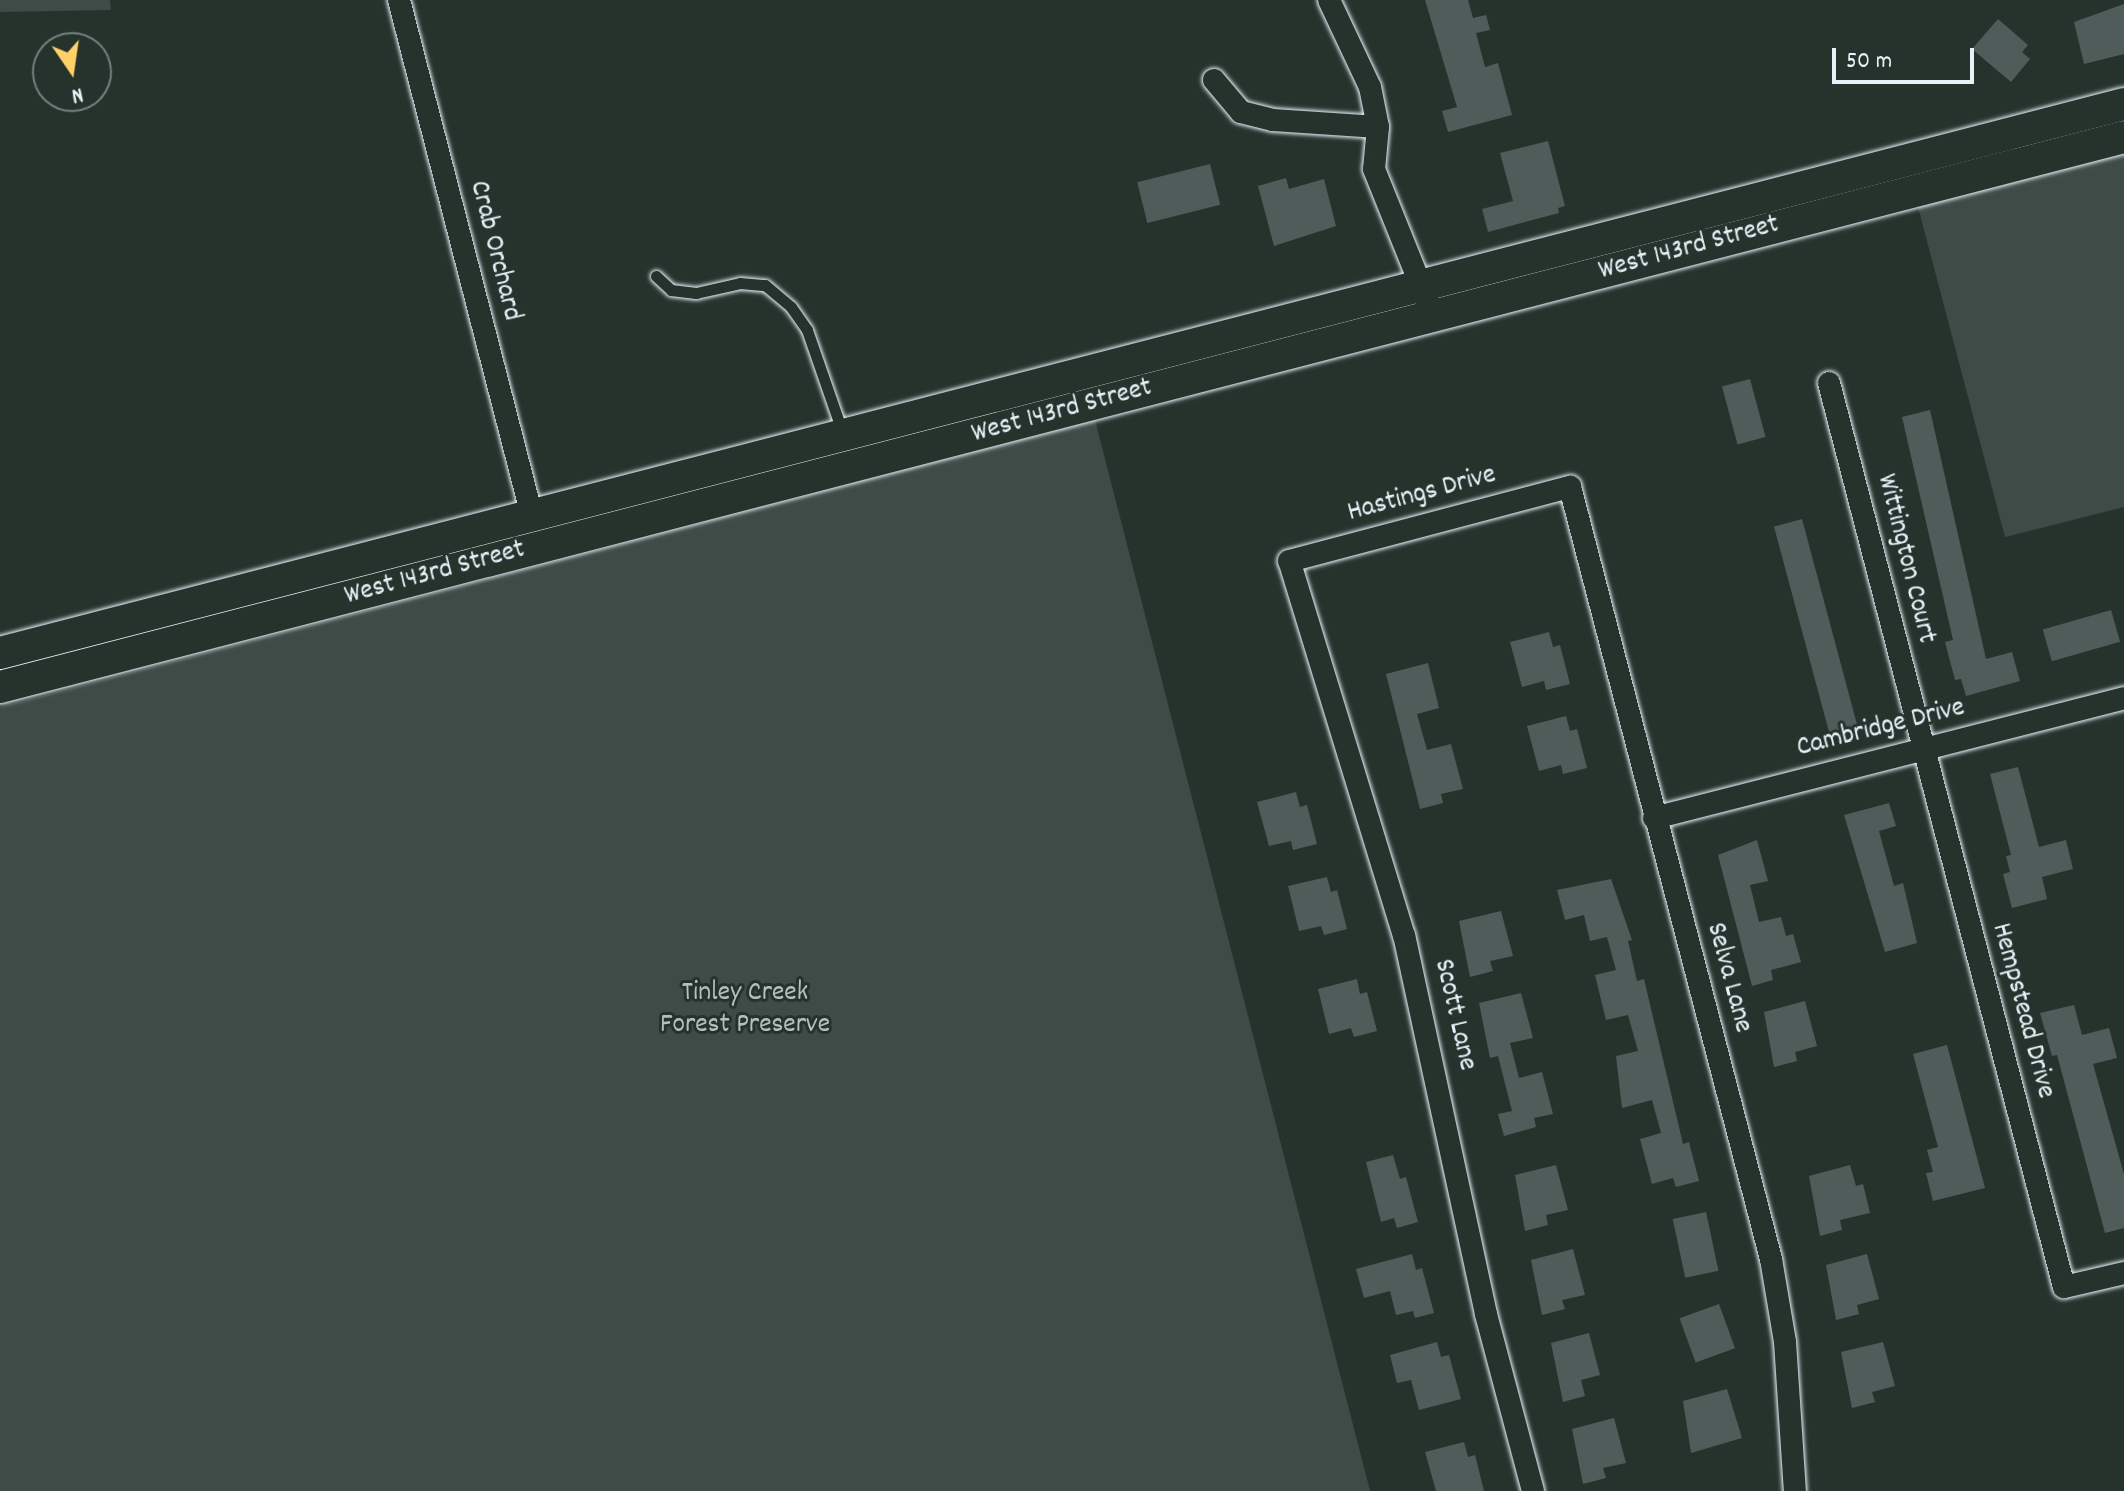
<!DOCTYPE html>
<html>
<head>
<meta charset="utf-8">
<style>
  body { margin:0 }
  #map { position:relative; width:2124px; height:1491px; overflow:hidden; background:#26332d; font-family:Dekko,sans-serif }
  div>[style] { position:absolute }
  .green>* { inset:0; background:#3e4b47 }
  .building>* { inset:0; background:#505c59; transform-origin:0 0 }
  .roads { filter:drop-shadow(0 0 2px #e8f1f8) drop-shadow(0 0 2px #e8f1f8) }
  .service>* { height:11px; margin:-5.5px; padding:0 5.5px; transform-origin:5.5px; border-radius:5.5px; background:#26332d }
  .minor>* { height:22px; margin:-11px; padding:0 11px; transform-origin:11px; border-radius:11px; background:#26332d }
  .secondary>* { height:32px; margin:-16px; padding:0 16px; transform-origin:16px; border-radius:16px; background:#26332d }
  span { translate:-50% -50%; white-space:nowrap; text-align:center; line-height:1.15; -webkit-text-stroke:6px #26332d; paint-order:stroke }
  .street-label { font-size:28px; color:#e8f1f8 }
  .park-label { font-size:28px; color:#b5bfc3 }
  .north { position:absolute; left:32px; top:32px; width:80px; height:80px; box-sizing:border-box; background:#26332d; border:2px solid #747f7e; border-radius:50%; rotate:167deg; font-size:22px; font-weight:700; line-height:32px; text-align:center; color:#e8f1f8 }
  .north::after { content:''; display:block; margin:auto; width:28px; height:36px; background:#ffd166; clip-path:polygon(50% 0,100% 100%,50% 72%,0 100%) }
  .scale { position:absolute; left:1832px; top:48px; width:142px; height:36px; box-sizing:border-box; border:4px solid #e8f1f8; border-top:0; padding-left:10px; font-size:24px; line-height:28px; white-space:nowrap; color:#e8f1f8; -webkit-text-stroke:6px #26332d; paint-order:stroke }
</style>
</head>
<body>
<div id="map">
  <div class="green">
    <div style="clip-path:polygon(0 0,110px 0,111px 10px,0 12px)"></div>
    <div style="clip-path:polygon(2124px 153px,2124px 507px,2005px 537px,1918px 207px)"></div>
    <div style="clip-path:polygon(1095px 420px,1370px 1491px,0 1491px,0 707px)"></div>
  </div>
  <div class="building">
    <div style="clip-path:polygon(1425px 0,1468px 0,1473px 18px,1486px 15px,1490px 30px,1476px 33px,1485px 67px,1498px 63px,1512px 115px,1448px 132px,1442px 111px,1457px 107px)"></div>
    <div style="clip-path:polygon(2124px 4px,2124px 54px,2084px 64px,2074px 22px)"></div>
    <div style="clip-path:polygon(1998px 19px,2028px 45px,2022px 52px,2030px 59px,2011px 82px,1972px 49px)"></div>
    <div style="clip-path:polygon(1548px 141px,1565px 206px,1558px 208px,1559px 213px,1488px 232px,1482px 209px,1513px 201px,1500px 153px)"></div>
    <div style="left:1210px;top:164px;width:42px;height:75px;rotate:76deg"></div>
    <div style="clip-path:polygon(1286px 178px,1289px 189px,1324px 179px,1336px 226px,1274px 246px,1258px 186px)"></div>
    <div style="left:1750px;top:379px;width:60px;height:29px;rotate:75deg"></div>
    <div style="clip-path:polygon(1930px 410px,1986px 659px,2012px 652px,2020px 681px,1966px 696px,1961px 679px,1955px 680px,1945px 642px,1953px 640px,1902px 417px)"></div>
    <div style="left:1802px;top:519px;width:215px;height:29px;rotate:75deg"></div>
    <div style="left:2111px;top:610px;width:33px;height:71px;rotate:74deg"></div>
    <div style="clip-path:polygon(1549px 632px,1553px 647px,1560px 645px,1570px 684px,1546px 690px,1544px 681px,1522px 687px,1510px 642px)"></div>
    <div style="clip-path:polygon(1428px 663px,1439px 708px,1417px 714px,1427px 750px,1451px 744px,1463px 789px,1441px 794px,1443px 803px,1420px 809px,1386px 674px)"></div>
    <div style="clip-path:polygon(1566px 716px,1570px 731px,1577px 729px,1587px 768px,1563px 774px,1561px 765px,1539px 771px,1527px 726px)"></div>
    <div style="clip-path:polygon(2018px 767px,2039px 847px,2066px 840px,2073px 869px,2042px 877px,2047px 899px,2012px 908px,2003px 874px,2010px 872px,2006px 856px,2011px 855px,1990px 774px)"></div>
    <div style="clip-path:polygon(1296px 792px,1300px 807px,1307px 805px,1317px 844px,1293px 850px,1291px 841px,1269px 846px,1257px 802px)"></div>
    <div style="clip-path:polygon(1889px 803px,1896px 826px,1879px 831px,1894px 886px,1903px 883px,1917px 943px,1885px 952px,1844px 815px)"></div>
    <div style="clip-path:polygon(1757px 840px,1768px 881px,1750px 885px,1759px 922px,1781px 917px,1786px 936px,1793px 934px,1801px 962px,1771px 970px,1773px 980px,1752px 986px,1718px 855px)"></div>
    <div style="clip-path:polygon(1327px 877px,1331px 892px,1337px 890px,1347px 929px,1324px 935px,1321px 926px,1299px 931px,1288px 886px)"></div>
    <div style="clip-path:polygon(1611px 879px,1632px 940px,1628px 941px,1637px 981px,1644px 979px,1683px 1144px,1689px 1142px,1699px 1181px,1676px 1187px,1673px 1178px,1652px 1184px,1640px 1139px,1661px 1133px,1652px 1100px,1622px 1108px,1616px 1056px,1638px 1051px,1628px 1015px,1606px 1020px,1595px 975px,1616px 970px,1607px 937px,1590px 941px,1584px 915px,1565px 920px,1557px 890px)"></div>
    <div style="clip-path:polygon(1501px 911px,1513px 956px,1490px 961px,1493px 971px,1470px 977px,1459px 921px)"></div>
    <div style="clip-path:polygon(1357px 979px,1360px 994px,1367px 992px,1377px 1031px,1354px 1037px,1351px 1028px,1329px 1034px,1318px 989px)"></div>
    <div style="clip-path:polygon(1521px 993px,1533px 1038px,1510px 1043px,1519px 1078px,1542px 1072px,1553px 1114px,1534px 1118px,1536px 1127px,1504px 1136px,1498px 1114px,1512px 1111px,1498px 1056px,1490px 1058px,1479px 1003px)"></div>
    <div style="clip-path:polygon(1805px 1001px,1817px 1046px,1795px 1052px,1797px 1061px,1774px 1067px,1764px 1012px)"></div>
    <div style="clip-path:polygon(2074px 1005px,2082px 1035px,2109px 1028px,2117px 1058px,2093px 1064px,2124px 1174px,2124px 1228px,2105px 1233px,2057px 1055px,2052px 1056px,2040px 1013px)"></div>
    <div style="clip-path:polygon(1947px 1045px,1985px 1188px,1933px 1201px,1926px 1173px,1933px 1172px,1927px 1150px,1938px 1147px,1913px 1054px)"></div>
    <div style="clip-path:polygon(1393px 1155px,1400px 1179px,1406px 1177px,1418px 1222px,1397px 1228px,1394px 1218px,1381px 1222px,1366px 1162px)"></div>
    <div style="clip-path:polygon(1556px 1165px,1568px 1210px,1546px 1215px,1548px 1225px,1525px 1231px,1515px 1175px)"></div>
    <div style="clip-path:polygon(1850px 1165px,1856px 1186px,1863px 1184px,1870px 1213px,1840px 1220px,1842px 1230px,1820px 1236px,1809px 1176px)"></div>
    <div style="left:1706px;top:1212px;width:60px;height:34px;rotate:78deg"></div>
    <div style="clip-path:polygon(1573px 1249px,1585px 1295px,1562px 1300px,1565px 1309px,1542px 1315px,1531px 1260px)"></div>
    <div style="clip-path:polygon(1412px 1254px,1416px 1270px,1422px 1268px,1434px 1313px,1415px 1318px,1413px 1311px,1396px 1315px,1390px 1291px,1364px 1298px,1356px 1269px)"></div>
    <div style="clip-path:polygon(1867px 1254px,1879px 1299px,1857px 1305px,1859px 1314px,1836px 1320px,1826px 1265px)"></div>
    <div style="left:1719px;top:1304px;width:47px;height:42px;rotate:70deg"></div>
    <div style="clip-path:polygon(1589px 1333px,1600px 1375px,1581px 1380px,1585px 1396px,1563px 1402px,1551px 1343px)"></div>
    <div style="clip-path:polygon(1437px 1342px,1441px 1357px,1449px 1355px,1461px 1399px,1419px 1410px,1411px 1380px,1397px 1383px,1390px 1355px)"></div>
    <div style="clip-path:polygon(1883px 1342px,1895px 1386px,1872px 1392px,1875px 1402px,1852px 1408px,1841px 1352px)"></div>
    <div style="clip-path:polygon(1727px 1389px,1742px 1438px,1691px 1453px,1683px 1401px)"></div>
    <div style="clip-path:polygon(1614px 1418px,1626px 1463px,1603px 1468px,1606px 1478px,1583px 1484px,1572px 1429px)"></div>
    <div style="clip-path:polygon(1464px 1442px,1468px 1457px,1475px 1455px,1484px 1491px,1436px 1491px,1425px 1452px)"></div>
  </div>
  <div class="roads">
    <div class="service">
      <div style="left:656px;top:276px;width:21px;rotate:43deg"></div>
      <div style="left:671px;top:290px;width:25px;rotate:7deg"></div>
      <div style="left:696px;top:293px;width:45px;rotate:-12.8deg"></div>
      <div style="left:740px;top:283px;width:25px;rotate:5deg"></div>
      <div style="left:765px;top:285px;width:34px;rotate:40deg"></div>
      <div style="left:791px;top:307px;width:28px;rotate:55deg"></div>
      <div style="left:807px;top:330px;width:107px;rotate:70.9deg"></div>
    </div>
    <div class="minor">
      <div style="left:399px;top:0;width:533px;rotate:75.55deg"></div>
      <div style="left:1329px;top:0;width:96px;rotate:64.8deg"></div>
      <div style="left:1370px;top:87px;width:41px;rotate:78.7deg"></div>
      <div style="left:1378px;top:127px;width:42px;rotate:95.4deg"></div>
      <div style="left:1374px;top:169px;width:158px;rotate:68.1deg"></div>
      <div style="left:1214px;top:80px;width:42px;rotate:49.8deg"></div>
      <div style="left:1241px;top:112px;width:33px;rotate:14deg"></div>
      <div style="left:1273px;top:120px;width:105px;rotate:3.8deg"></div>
      <div style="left:1829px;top:383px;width:934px;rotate:75.43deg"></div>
      <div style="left:2064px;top:1287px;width:62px;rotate:-13.1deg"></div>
      <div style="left:1654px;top:818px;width:485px;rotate:-14.3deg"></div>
      <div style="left:1533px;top:1491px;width:183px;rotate:-104.9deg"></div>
      <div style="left:1486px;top:1314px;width:387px;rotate:-102.2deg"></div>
      <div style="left:1404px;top:936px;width:392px;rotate:-107deg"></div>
      <div style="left:1289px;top:561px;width:291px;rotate:-14.8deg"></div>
      <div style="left:1570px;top:487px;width:798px;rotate:75.41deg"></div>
      <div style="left:1771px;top:1259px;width:84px;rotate:80.4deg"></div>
      <div style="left:1785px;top:1342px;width:149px;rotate:86.2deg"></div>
    </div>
    <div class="secondary">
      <div style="left:0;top:653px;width:2194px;rotate:-14.49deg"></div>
      <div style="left:0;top:687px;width:2194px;rotate:-14.52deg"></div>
    </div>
  </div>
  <div class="street-label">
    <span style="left:1689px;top:249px;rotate:-15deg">West 143rd Street</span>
    <span style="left:494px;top:251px;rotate:76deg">Crab Orchard</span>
    <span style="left:1062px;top:412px;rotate:-15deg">West 143rd Street</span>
    <span style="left:1422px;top:495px;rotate:-15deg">Hastings Drive</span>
    <span style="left:1905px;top:559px;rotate:76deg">Wittington Court</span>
    <span style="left:435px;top:574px;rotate:-15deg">West 143rd Street</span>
    <span style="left:1881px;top:729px;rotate:-14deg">Cambridge Drive</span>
    <span style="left:1728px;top:978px;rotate:75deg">Selva Lane</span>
    <span style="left:2022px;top:1011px;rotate:75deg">Hempstead Drive</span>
    <span style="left:1454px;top:1015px;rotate:77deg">Scott Lane</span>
  </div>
  <div class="park-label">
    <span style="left:745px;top:1010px">Tinley Creek<br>Forest Preserve</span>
  </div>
  <div class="north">N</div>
  <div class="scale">50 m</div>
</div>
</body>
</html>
